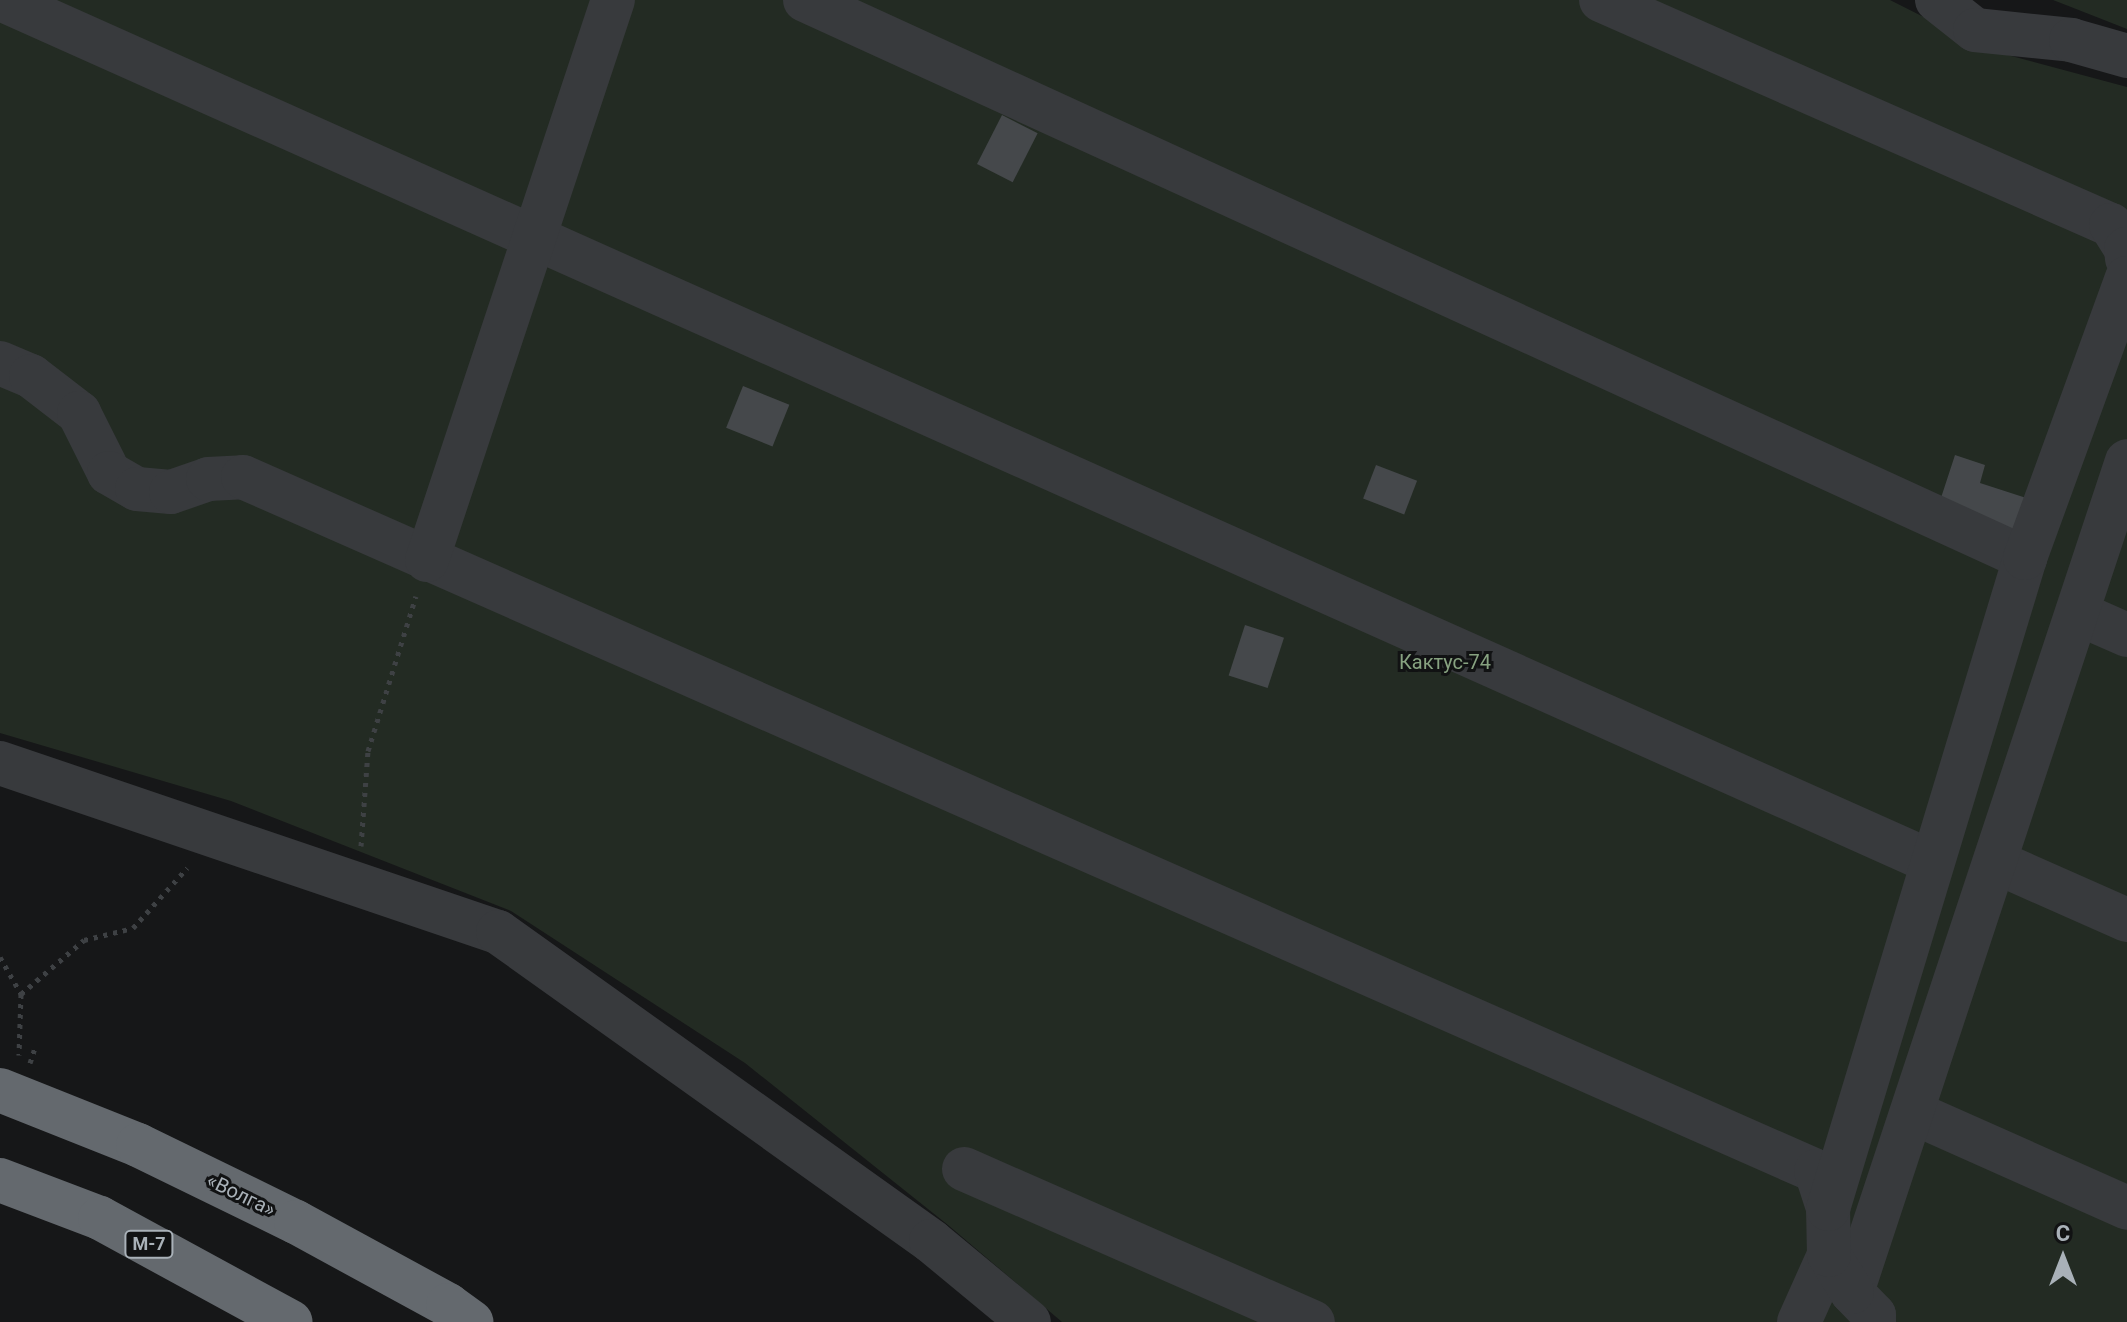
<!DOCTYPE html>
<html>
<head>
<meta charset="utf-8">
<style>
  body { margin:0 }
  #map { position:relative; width:2127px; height:1322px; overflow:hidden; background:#161718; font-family:Roboto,sans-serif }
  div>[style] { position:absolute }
  .green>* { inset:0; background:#232b23 }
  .building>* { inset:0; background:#45484b; transform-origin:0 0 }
  .path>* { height:5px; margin-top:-2.5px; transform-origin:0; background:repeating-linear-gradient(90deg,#3e4144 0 4px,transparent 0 10px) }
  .minor>* { height:44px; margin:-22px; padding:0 22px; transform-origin:22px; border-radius:22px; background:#383a3d }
  .highway>* { height:44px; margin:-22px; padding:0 22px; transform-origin:22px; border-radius:22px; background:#64696e }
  span { translate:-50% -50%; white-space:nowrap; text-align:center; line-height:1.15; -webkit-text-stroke:6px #111213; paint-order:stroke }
  .shield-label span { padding:2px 6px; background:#111213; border:2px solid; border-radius:6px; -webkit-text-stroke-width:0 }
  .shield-label { font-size:18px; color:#a9b1b8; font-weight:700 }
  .park-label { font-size:20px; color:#87a280 }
  .street-label { font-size:20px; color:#a9b1b8 }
  .north { position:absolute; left:2023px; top:1218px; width:80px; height:80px; -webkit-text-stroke:6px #111213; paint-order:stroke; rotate:0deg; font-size:22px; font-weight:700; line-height:32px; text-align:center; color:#a9b1b8 }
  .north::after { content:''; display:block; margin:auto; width:28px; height:36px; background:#a9b1b8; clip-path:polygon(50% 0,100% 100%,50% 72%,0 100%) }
</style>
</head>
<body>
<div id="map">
  <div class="green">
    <div style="clip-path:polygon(0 0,1890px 0,1989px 50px,2127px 87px,2127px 1322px,1062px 1322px,948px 1225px,745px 1063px,511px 911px,231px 801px,0 733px)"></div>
    <div style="clip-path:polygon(2053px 0,2127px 0,2127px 29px,2071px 7px)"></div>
  </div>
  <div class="building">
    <div style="left:1002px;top:115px;width:40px;height:55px;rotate:27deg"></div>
    <div style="left:743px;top:386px;width:50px;height:45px;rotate:22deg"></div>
    <div style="clip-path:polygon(1955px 455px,1985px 465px,1980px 483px,2039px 502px,2027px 540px,1937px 510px)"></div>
    <div style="left:1376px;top:465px;width:44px;height:36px;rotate:21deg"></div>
    <div style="left:1245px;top:625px;width:41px;height:53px;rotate:18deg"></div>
  </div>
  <div class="path">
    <div style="left:361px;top:846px;width:95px;rotate:-85.8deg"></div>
    <div style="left:368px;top:751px;width:162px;rotate:-72.8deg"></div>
    <div style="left:0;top:957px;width:43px;rotate:60.4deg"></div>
    <div style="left:21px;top:994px;width:61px;rotate:91.9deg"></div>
    <div style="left:21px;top:994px;width:83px;rotate:-40.6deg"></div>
    <div style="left:84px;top:940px;width:50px;rotate:-13.8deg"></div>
    <div style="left:133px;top:928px;width:81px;rotate:-48deg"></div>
    <div style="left:30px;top:1063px;width:16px;rotate:-72deg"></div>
  </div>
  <div class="minor">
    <div style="left:3px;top:0;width:2113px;rotate:24.08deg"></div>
    <div style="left:805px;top:0;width:1342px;rotate:24.58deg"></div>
    <div style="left:1601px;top:0;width:557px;rotate:23.81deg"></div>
    <div style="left:2111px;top:225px;width:28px;rotate:58deg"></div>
    <div style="left:2126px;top:249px;width:10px;rotate:84deg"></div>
    <div style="left:1937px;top:0;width:48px;rotate:38.3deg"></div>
    <div style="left:1975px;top:30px;width:97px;rotate:5.9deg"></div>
    <div style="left:2071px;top:40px;width:58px;rotate:15.9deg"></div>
    <div style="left:0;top:363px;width:34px;rotate:23deg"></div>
    <div style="left:31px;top:376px;width:61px;rotate:37.6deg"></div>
    <div style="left:79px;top:413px;width:67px;rotate:63.4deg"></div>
    <div style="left:109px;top:473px;width:32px;rotate:30deg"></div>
    <div style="left:137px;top:489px;width:34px;rotate:5deg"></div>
    <div style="left:171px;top:492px;width:39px;rotate:-19deg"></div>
    <div style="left:208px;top:479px;width:35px;rotate:-3deg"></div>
    <div style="left:243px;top:477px;width:1719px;rotate:23.81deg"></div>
    <div style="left:1816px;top:1171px;width:40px;rotate:72deg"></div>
    <div style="left:427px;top:560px;width:590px;rotate:-71.63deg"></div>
    <div style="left:2077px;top:613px;width:55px;rotate:23.7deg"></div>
    <div style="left:0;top:763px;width:526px;rotate:18.75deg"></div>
    <div style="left:498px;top:932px;width:532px;rotate:35.51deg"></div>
    <div style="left:931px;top:1241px;width:127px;rotate:39.6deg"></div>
    <div style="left:1996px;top:862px;width:143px;rotate:23.9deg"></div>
    <div style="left:1914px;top:1113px;width:233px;rotate:24deg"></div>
    <div style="left:964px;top:1169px;width:381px;rotate:23.7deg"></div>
    <div style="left:1852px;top:1292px;width:875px;rotate:-71.69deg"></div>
    <div style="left:1799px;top:1322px;width:73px;rotate:-65.9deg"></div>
    <div style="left:1874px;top:1322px;width:7px;rotate:-90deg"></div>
    <div style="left:1874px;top:1315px;width:32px;rotate:-134deg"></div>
    <div style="left:1852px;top:1292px;width:44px;rotate:-121.9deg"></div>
    <div style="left:1829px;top:1255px;width:46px;rotate:-91.2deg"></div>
    <div style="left:1828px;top:1209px;width:680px;rotate:-73.16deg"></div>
    <div style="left:2025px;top:558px;width:298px;rotate:-70deg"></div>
  </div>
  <div class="highway">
    <div style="left:0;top:1090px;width:149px;rotate:21.7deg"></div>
    <div style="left:138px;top:1145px;width:176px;rotate:26deg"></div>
    <div style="left:296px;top:1222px;width:173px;rotate:28.6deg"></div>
    <div style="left:448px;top:1305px;width:29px;rotate:36deg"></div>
    <div style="left:0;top:1180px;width:107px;rotate:20.8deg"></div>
    <div style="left:100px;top:1218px;width:217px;rotate:28.6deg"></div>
  </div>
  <div class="shield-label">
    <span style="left:149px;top:1244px">М-7</span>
  </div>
  <div class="park-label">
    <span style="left:1445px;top:662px">Кактус-74</span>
  </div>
  <div class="street-label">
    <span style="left:241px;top:1195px;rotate:26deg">«Волга»</span>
  </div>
  <div class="north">С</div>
</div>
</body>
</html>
